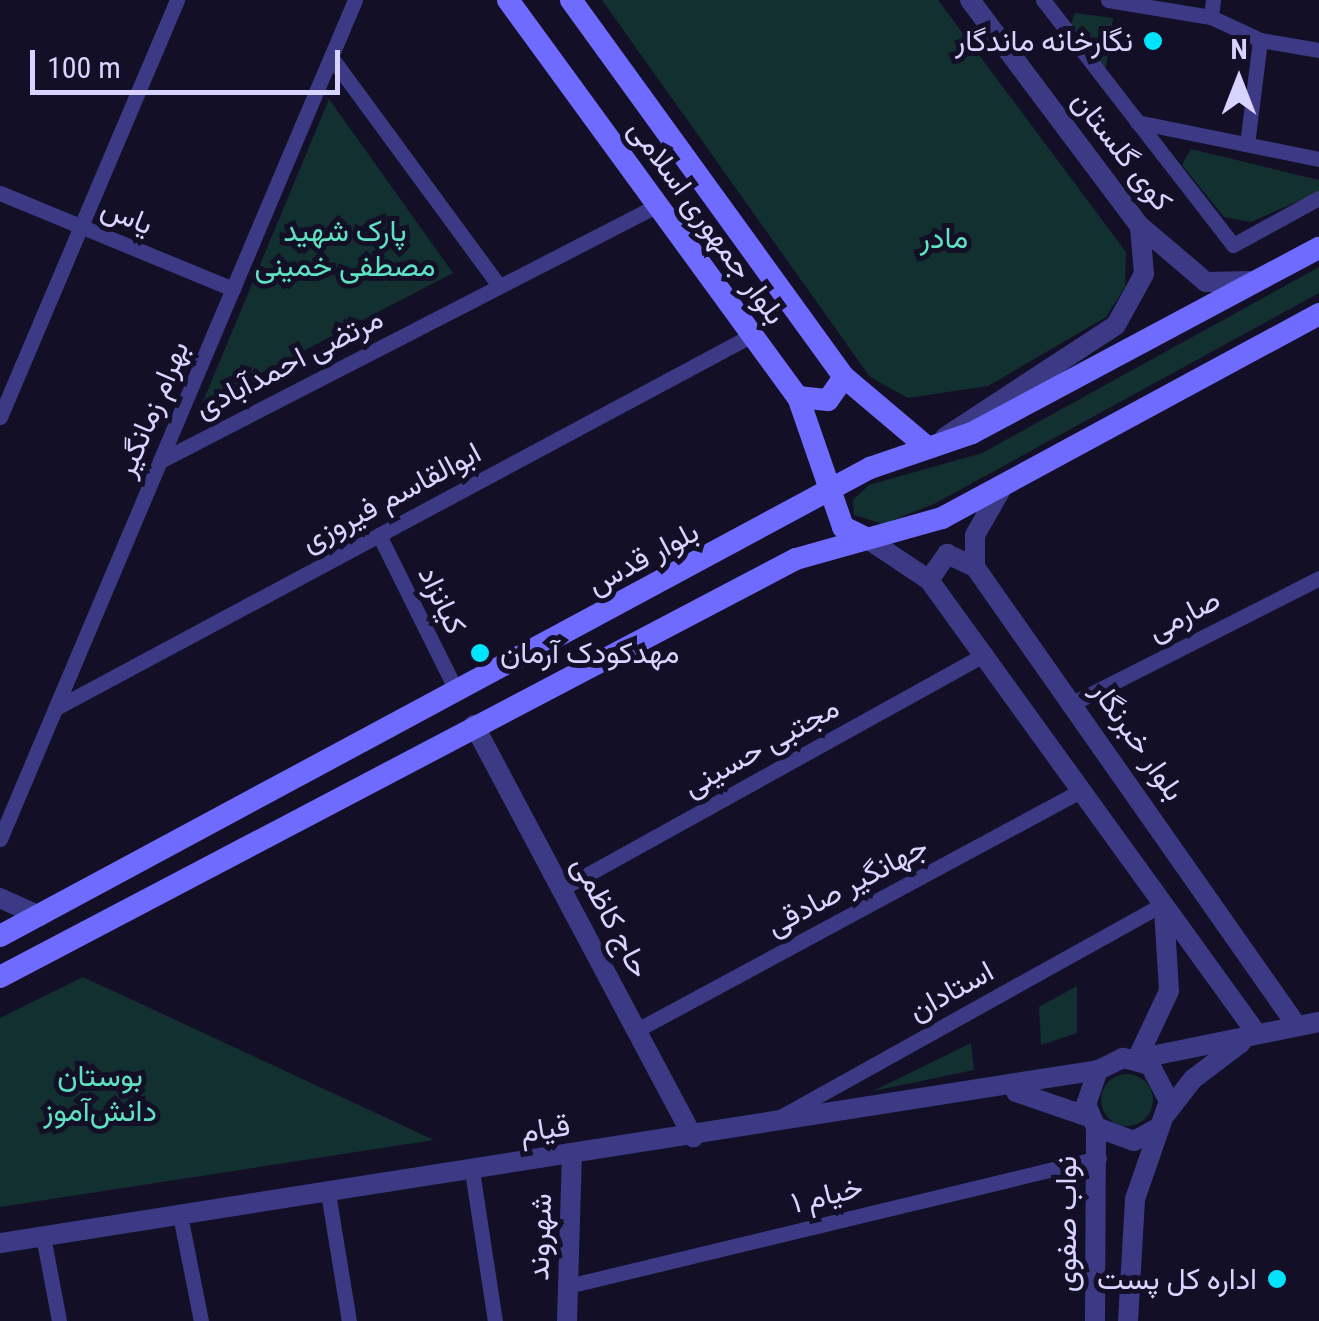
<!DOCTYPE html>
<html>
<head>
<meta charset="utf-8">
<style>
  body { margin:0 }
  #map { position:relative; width:1319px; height:1321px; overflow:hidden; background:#130f26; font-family:"Roboto Condensed",Vazirmatn,sans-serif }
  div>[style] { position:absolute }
  .green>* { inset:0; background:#12302f }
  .round { border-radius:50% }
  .minor>* { height:15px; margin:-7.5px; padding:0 7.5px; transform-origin:7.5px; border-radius:7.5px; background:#3d3a85 }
  .tertiary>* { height:20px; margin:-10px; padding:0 10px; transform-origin:10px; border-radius:10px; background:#3d3a85 }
  .secondary>* { height:22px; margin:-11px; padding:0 11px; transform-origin:11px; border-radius:11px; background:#6f6bff }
  .dots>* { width:28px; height:28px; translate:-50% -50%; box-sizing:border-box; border:5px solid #130f26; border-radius:50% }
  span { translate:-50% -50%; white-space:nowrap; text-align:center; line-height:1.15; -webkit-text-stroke:10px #130f26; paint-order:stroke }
  .poi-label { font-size:30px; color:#d9d4ff }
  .right { translate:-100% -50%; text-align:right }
  .left { translate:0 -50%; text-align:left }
  .street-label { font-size:30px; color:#d9d4ff }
  .park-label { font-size:30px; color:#5fe0c0 }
  .north { position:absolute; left:1189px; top:30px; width:100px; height:100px; -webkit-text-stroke:8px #130f26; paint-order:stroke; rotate:0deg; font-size:28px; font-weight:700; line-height:40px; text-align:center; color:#d9d4ff }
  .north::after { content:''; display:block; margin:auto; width:35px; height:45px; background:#d9d4ff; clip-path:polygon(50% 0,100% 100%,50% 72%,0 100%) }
  .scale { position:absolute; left:30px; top:50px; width:310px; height:45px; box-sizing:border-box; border:5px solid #d9d4ff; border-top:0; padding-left:12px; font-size:30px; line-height:35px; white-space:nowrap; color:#d9d4ff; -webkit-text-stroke:8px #130f26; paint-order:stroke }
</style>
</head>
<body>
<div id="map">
  <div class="green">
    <div style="clip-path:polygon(602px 0,938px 0,1126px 252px,1125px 287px,1106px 317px,988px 386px,908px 398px,870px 377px)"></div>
    <div style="clip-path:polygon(1075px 13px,1113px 18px,1105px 74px,1070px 27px)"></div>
    <div style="clip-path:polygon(329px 99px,453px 273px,202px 404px)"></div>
    <div style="clip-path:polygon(1191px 149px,1319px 180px,1319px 192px,1251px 222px,1224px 217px,1182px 165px)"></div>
    <div style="clip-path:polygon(1319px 267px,1319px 293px,934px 504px,883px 524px,854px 515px,853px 500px,869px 485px,982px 453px)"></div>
    <div style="clip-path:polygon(83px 977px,434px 1140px,0 1207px,0 1018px)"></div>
    <div style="clip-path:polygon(1077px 986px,1077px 1033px,1041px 1045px,1039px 1007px)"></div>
    <div style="clip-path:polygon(971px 1043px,974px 1070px,873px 1091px)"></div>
    <div class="round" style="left:1101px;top:1074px;width:52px;height:52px"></div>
  </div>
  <div class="minor">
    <div style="left:1043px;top:0;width:310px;rotate:52.2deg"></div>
    <div style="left:1233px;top:245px;width:98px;rotate:-28.7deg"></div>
    <div style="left:1108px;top:0;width:104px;rotate:9.4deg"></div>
    <div style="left:1213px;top:0;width:17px;rotate:97deg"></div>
    <div style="left:1211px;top:17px;width:54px;rotate:25.1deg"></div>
    <div style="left:1260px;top:40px;width:105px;rotate:97.1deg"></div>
    <div style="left:1260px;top:40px;width:60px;rotate:9.6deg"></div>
    <div style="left:331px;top:57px;width:284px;rotate:53.7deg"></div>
    <div style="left:1137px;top:122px;width:186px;rotate:11.5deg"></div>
    <div style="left:0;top:193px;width:252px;rotate:22.4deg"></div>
    <div style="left:0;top:417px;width:453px;rotate:-67deg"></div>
    <div style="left:160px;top:461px;width:560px;rotate:-27.21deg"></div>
    <div style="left:379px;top:535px;width:173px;rotate:63.6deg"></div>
    <div style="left:1075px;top:702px;width:274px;rotate:-26.9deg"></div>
    <div style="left:56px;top:708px;width:790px;rotate:-28.19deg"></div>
    <div style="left:0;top:839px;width:911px;rotate:-67.07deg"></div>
    <div style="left:563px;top:888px;width:483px;rotate:-29deg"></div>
    <div style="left:637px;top:1030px;width:506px;rotate:-28.34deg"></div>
    <div style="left:782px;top:1116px;width:436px;rotate:-29.1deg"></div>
    <div style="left:472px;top:1171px;width:152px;rotate:81.3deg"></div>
    <div style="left:328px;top:1193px;width:130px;rotate:80.7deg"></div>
    <div style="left:180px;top:1215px;width:108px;rotate:78.8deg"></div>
    <div style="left:43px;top:1236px;width:86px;rotate:79.3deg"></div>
    <div style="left:568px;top:1286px;width:546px;rotate:-13.55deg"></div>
  </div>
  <div class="tertiary">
    <div style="left:970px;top:0;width:281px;rotate:53.1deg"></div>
    <div style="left:1139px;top:225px;width:88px;rotate:40.4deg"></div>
    <div style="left:1206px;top:282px;width:48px;rotate:-1.2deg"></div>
    <div style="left:945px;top:437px;width:204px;rotate:-33.2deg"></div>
    <div style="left:1116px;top:325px;width:58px;rotate:-61.2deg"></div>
    <div style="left:1144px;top:274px;width:47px;rotate:-94.9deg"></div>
    <div style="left:1003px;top:486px;width:56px;rotate:119.7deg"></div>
    <div style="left:975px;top:535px;width:32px;rotate:90deg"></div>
    <div style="left:975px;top:567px;width:561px;rotate:54.95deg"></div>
    <div style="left:866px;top:538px;width:76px;rotate:33.7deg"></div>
    <div style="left:929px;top:580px;width:560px;rotate:54.15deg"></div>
    <div style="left:929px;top:580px;width:32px;rotate:-55deg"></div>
    <div style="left:947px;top:554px;width:31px;rotate:25deg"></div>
    <div style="left:474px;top:725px;width:467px;rotate:62deg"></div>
    <div style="left:0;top:898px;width:44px;rotate:24.2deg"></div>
    <div style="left:1137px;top:1059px;width:186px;rotate:-11.5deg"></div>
    <div style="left:1137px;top:1059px;width:75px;rotate:-64.8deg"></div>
    <div style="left:1169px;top:991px;width:82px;rotate:-93.5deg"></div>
    <div style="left:1016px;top:1092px;width:77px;rotate:18.9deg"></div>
    <div style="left:1166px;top:1114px;width:44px;rotate:-52.4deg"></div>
    <div style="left:1193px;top:1079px;width:61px;rotate:-37.1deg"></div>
    <div style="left:0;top:1243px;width:1112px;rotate:-8.95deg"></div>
    <div style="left:567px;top:1321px;width:166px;rotate:-88.3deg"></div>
    <div style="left:1095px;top:1321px;width:194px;rotate:-89.7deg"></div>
    <div style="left:1128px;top:1321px;width:122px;rotate:-86.7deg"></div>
    <div style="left:1135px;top:1199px;width:104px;rotate:-70.9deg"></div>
    <div style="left:1169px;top:1101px;width:41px;rotate:-117.8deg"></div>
    <div style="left:1150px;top:1065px;width:28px;rotate:-165deg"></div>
    <div style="left:1123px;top:1058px;width:28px;rotate:154deg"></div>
    <div style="left:1098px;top:1070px;width:36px;rotate:109deg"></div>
    <div style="left:1086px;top:1104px;width:25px;rotate:67deg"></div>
    <div style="left:1096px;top:1127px;width:40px;rotate:20.2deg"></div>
    <div style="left:1134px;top:1141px;width:29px;rotate:-29deg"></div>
  </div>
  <div class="secondary">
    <div style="left:508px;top:0;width:492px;rotate:53.9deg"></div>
    <div style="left:798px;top:397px;width:138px;rotate:70.9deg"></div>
    <div style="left:843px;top:527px;width:25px;rotate:26deg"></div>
    <div style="left:571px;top:0;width:465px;rotate:54.1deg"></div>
    <div style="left:844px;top:377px;width:110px;rotate:40.2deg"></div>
    <div style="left:798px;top:397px;width:30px;rotate:6deg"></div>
    <div style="left:828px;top:400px;width:28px;rotate:-55deg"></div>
    <div style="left:0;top:936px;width:988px;rotate:-28.28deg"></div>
    <div style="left:870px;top:468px;width:108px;rotate:-18.9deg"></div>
    <div style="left:972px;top:433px;width:393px;rotate:-28.1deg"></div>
    <div style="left:0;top:977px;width:899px;rotate:-27.71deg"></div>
    <div style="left:796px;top:559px;width:152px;rotate:-15.7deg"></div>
    <div style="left:942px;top:518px;width:429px;rotate:-28.4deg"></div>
  </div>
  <div class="dots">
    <div style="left:1153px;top:41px;background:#00e5ff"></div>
    <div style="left:480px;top:653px;background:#00e5ff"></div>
    <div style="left:1277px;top:1279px;background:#00e5ff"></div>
  </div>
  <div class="poi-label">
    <span class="right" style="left:1133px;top:41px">نگارخانه ماندگار</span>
    <span class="left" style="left:500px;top:653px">مهدکودک آرمان</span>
    <span class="right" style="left:1257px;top:1279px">اداره کل پست</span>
  </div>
  <div class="street-label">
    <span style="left:1122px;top:151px;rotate:52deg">کوی گلستان</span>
    <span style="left:127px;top:216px;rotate:22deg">یاس</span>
    <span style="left:707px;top:222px;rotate:54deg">بلوار جمهوری اسلامی</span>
    <span style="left:289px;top:363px;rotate:-27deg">مرتضی احمدآبادی</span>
    <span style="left:152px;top:409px;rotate:-67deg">بهرام زمانگیر</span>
    <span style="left:391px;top:497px;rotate:-28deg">ابوالقاسم فیروزی</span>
    <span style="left:643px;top:558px;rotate:-28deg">بلوار قدس</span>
    <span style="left:442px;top:600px;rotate:64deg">کیانزاد</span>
    <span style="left:1184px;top:615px;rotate:-27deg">صارمی</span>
    <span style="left:1138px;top:741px;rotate:55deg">بلوار خبرنگار</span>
    <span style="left:761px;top:747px;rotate:-29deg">مجتبی حسینی</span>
    <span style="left:847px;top:886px;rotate:-28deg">جهانگیر صادقی</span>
    <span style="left:611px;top:917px;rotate:62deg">حاج کاظمی</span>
    <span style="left:951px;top:991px;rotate:-29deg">استادان</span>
    <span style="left:545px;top:1129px;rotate:-9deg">قیام</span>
    <span style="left:827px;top:1195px;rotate:-14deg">خیام ۱</span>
    <span style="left:1066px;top:1224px;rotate:-90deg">نواب صفوی</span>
    <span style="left:540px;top:1237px;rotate:-88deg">شهروند</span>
  </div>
  <div class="park-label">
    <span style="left:345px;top:248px">پارک شهید<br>مصطفی خمینی</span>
    <span style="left:944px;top:238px">مادر</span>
    <span style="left:100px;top:1093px">بوستان<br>دانش‌آموز</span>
  </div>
  <div class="north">N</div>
  <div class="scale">100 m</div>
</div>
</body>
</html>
